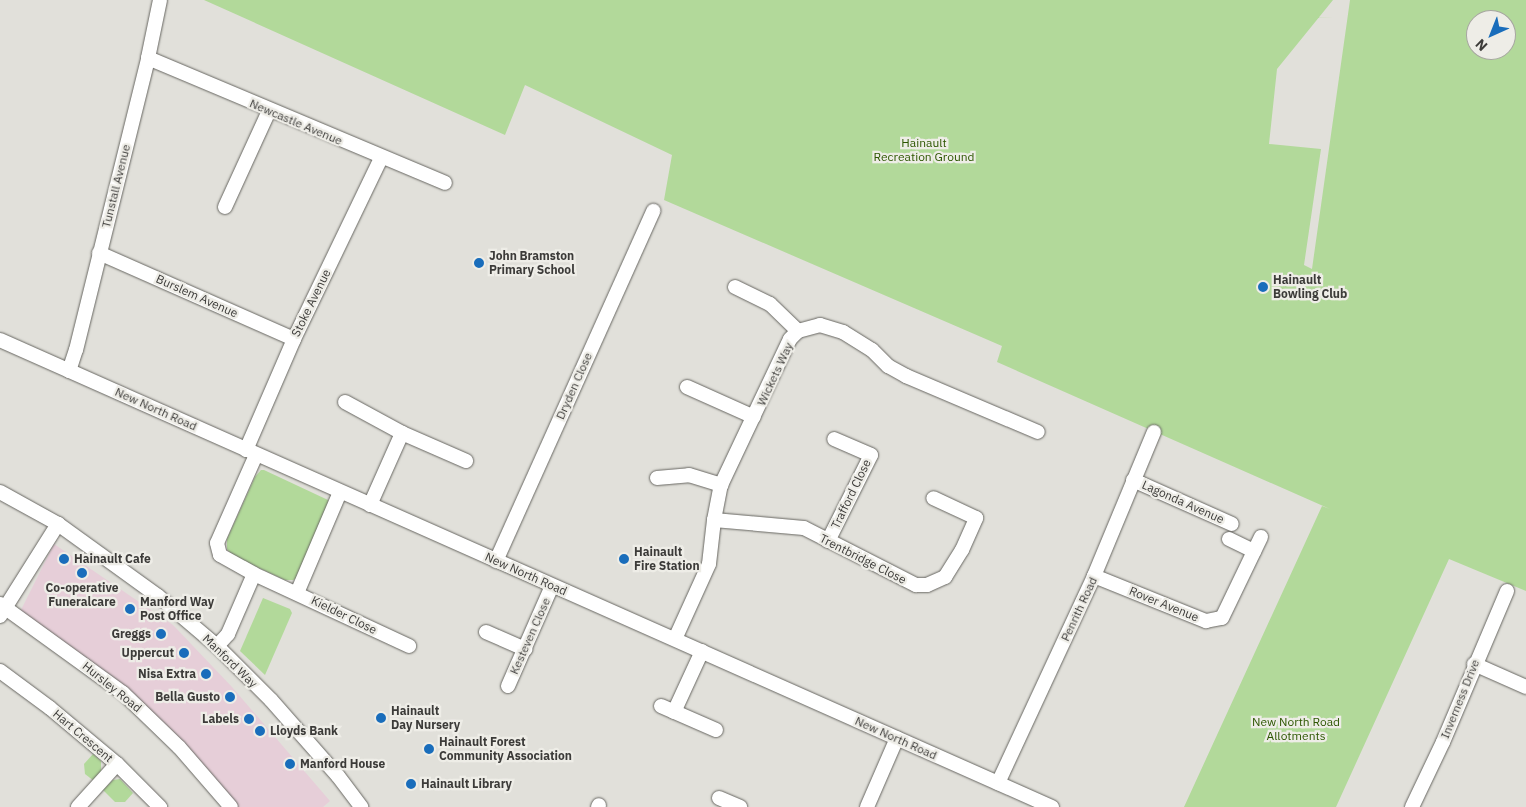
<!DOCTYPE html>
<html>
<head>
<meta charset="utf-8">
<style>
  body { margin:0 }
  #map { position:relative; width:1526px; height:807px; overflow:hidden; background:#e1e0da; font-family:"IBM Plex Sans",sans-serif }
  div>[style] { position:absolute }
  .commercial>* { inset:0; background:#e6ced8 }
  .green>* { inset:0; background:#b2d99a }
  .roads { filter:drop-shadow(0 0 1px #676661) drop-shadow(0 0 1px #676661) }
  .minor>* { height:14px; margin:-7px; padding:0 7px; transform-origin:7px; border-radius:7px; background:#fff }
  .dots>* { width:14px; height:14px; translate:-50% -50%; box-sizing:border-box; border:2px solid #eeede7; border-radius:50% }
  span { translate:-50% -50%; white-space:nowrap; text-align:center; line-height:1.15; -webkit-text-stroke:4.5px #eeede7; paint-order:stroke }
  .street-label { font-size:12px; color:#3c3b39 }
  .park-label { font-size:12px; color:#2c5601 }
  .poi-label { font-size:12px; color:#3c3b39; font-weight:700 }
  .left { translate:0 -50%; text-align:left }
  .right { translate:-100% -50%; text-align:right }
  .north { position:absolute; left:1466px; top:10px; width:50px; height:50px; box-sizing:border-box; background:#eeede7; border:1px solid #a7a6a1; border-radius:50%; rotate:224deg; font-size:14px; font-weight:700; line-height:20px; text-align:center; color:#3c3b39 }
  .north::after { content:''; display:block; margin:auto; width:18px; height:22px; background:#196dbb; clip-path:polygon(50% 0,100% 100%,50% 72%,0 100%) }
</style>
</head>
<body>
<div id="map">
  <div class="commercial">
    <div style="clip-path:polygon(54px 544px,173px 625px,232px 687px,330px 801px,323px 807px,238px 807px,190px 752px,20px 612px)"></div>
  </div>
  <div class="green">
    <div style="clip-path:polygon(evenodd,204px 0,1333px 0,1277px 69px,1269px 144px,1321px 149px,1304px 265px,1312px 269px,1350px 0,1526px 0,1526px 591px,1449px 559px,1336px 807px,1184px 807px,1322px 506px,1330px 509px,997px 362px,1002px 346px,664px 200px,672px 155px,525px 85px,505px 135px,204px 0,1476px 20px,1506px 20px,1506px 50px,1476px 50px,1476px 20px)"></div>
    <div style="clip-path:polygon(261px 470px,264px 470px,328px 500px,329px 510px,299px 577px,293px 580px,285px 580px,233px 556px,227px 549px,227px 539px,255px 477px)"></div>
    <div style="clip-path:polygon(263px 598px,290px 609px,292px 613px,265px 675px,240px 651px)"></div>
    <div style="clip-path:polygon(93px 754px,101px 761px,101px 772px,94px 781px,85px 774px,84px 764px)"></div>
    <div style="clip-path:polygon(120px 779px,133px 793px,125px 802px,115px 802px,103px 790px,113px 780px)"></div>
  </div>
  <div class="roads">
    <div class="minor">
      <div style="left:148px;top:58px;width:322px;rotate:22.8deg"></div>
      <div style="left:225px;top:207px;width:106px;rotate:-65.4deg"></div>
      <div style="left:99px;top:253px;width:213px;rotate:23.8deg"></div>
      <div style="left:735px;top:287px;width:39px;rotate:26deg"></div>
      <div style="left:770px;top:304px;width:39px;rotate:44deg"></div>
      <div style="left:0;top:340px;width:1151px;rotate:23.94deg"></div>
      <div style="left:69px;top:371px;width:22px;rotate:-72deg"></div>
      <div style="left:76px;top:350px;width:301px;rotate:-76.1deg"></div>
      <div style="left:148px;top:58px;width:59px;rotate:-78.3deg"></div>
      <div style="left:687px;top:387px;width:73px;rotate:24.1deg"></div>
      <div style="left:345px;top:402px;width:65px;rotate:28.5deg"></div>
      <div style="left:402px;top:433px;width:70px;rotate:23.6deg"></div>
      <div style="left:246px;top:450px;width:121px;rotate:-66.6deg"></div>
      <div style="left:294px;top:339px;width:201px;rotate:-64.3deg"></div>
      <div style="left:256px;top:455px;width:96px;rotate:113.9deg"></div>
      <div style="left:217px;top:543px;width:12px;rotate:76deg"></div>
      <div style="left:220px;top:555px;width:39px;rotate:29deg"></div>
      <div style="left:254px;top:574px;width:171px;rotate:24.9deg"></div>
      <div style="left:657px;top:478px;width:32px;rotate:-5deg"></div>
      <div style="left:689px;top:475px;width:34px;rotate:17deg"></div>
      <div style="left:1133px;top:480px;width:108px;rotate:24deg"></div>
      <div style="left:0;top:492px;width:66px;rotate:28.9deg"></div>
      <div style="left:58px;top:524px;width:123px;rotate:35.8deg"></div>
      <div style="left:158px;top:596px;width:77px;rotate:40.3deg"></div>
      <div style="left:217px;top:646px;width:76px;rotate:45deg"></div>
      <div style="left:271px;top:700px;width:101px;rotate:48.6deg"></div>
      <div style="left:338px;top:776px;width:39px;rotate:53deg"></div>
      <div style="left:370px;top:505px;width:79px;rotate:-66deg"></div>
      <div style="left:714px;top:520px;width:90px;rotate:5.1deg"></div>
      <div style="left:804px;top:528px;width:126px;rotate:27deg"></div>
      <div style="left:916px;top:585px;width:11px"></div>
      <div style="left:927px;top:585px;width:20px;rotate:-24deg"></div>
      <div style="left:945px;top:577px;width:32px;rotate:-58deg"></div>
      <div style="left:962px;top:550px;width:35px;rotate:-66deg"></div>
      <div style="left:976px;top:518px;width:47px;rotate:-155.1deg"></div>
      <div style="left:1229px;top:539px;width:28px;rotate:26deg"></div>
      <div style="left:828px;top:541px;width:96px;rotate:-63.4deg"></div>
      <div style="left:871px;top:455px;width:40px;rotate:-156.6deg"></div>
      <div style="left:496px;top:561px;width:384px;rotate:-65.8deg"></div>
      <div style="left:1094px;top:576px;width:121px;rotate:21.9deg"></div>
      <div style="left:1206px;top:621px;width:16px;rotate:-11deg"></div>
      <div style="left:1222px;top:618px;width:90px;rotate:-64.3deg"></div>
      <div style="left:297px;top:593px;width:110px;rotate:-66.9deg"></div>
      <div style="left:0;top:604px;width:152px;rotate:35.9deg"></div>
      <div style="left:123px;top:693px;width:78px;rotate:44deg"></div>
      <div style="left:179px;top:747px;width:79px;rotate:49.1deg"></div>
      <div style="left:0;top:616px;width:109px;rotate:-57.8deg"></div>
      <div style="left:486px;top:632px;width:43px;rotate:23.6deg"></div>
      <div style="left:675px;top:639px;width:82px;rotate:-65.6deg"></div>
      <div style="left:709px;top:564px;width:44px;rotate:-83.5deg"></div>
      <div style="left:714px;top:520px;width:36px;rotate:-79deg"></div>
      <div style="left:721px;top:485px;width:161px;rotate:-64.7deg"></div>
      <div style="left:790px;top:339px;width:11px;rotate:-45deg"></div>
      <div style="left:798px;top:331px;width:23px;rotate:-15deg"></div>
      <div style="left:820px;top:325px;width:24px;rotate:17deg"></div>
      <div style="left:843px;top:332px;width:34px;rotate:32deg"></div>
      <div style="left:872px;top:350px;width:23px;rotate:45deg"></div>
      <div style="left:888px;top:366px;width:21px;rotate:29deg"></div>
      <div style="left:906px;top:376px;width:143px;rotate:23deg"></div>
      <div style="left:217px;top:646px;width:16px;rotate:-47deg"></div>
      <div style="left:228px;top:634px;width:65px;rotate:-66.6deg"></div>
      <div style="left:1474px;top:664px;width:57px;rotate:23.9deg"></div>
      <div style="left:0;top:671px;width:62px;rotate:36.5deg"></div>
      <div style="left:50px;top:708px;width:87px;rotate:39.9deg"></div>
      <div style="left:117px;top:764px;width:61px;rotate:45deg"></div>
      <div style="left:508px;top:686px;width:109px;rotate:-66.3deg"></div>
      <div style="left:661px;top:706px;width:60px;rotate:23.6deg"></div>
      <div style="left:674px;top:712px;width:67px;rotate:-65.3deg"></div>
      <div style="left:998px;top:783px;width:228px;rotate:-65.1deg"></div>
      <div style="left:1094px;top:576px;width:156px;rotate:-67.4deg"></div>
      <div style="left:719px;top:798px;width:23px;rotate:23deg"></div>
      <div style="left:78px;top:807px;width:58px;rotate:-47.8deg"></div>
      <div style="left:598px;top:807px;width:2px;rotate:-63deg"></div>
      <div style="left:867px;top:807px;width:75px;rotate:-66.5deg"></div>
      <div style="left:1412px;top:807px;width:72px;rotate:-64.5deg"></div>
      <div style="left:1443px;top:742px;width:164px;rotate:-67deg"></div>
    </div>
  </div>
  <div class="dots">
    <div style="left:479px;top:263px;background:#196dbb"></div>
    <div style="left:1263px;top:287px;background:#196dbb"></div>
    <div style="left:64px;top:559px;background:#196dbb"></div>
    <div style="left:624px;top:559px;background:#196dbb"></div>
    <div style="left:82px;top:573px;background:#196dbb"></div>
    <div style="left:130px;top:609px;background:#196dbb"></div>
    <div style="left:161px;top:634px;background:#196dbb"></div>
    <div style="left:184px;top:653px;background:#196dbb"></div>
    <div style="left:206px;top:674px;background:#196dbb"></div>
    <div style="left:230px;top:697px;background:#196dbb"></div>
    <div style="left:381px;top:718px;background:#196dbb"></div>
    <div style="left:249px;top:719px;background:#196dbb"></div>
    <div style="left:260px;top:731px;background:#196dbb"></div>
    <div style="left:429px;top:749px;background:#196dbb"></div>
    <div style="left:290px;top:764px;background:#196dbb"></div>
    <div style="left:411px;top:784px;background:#196dbb"></div>
  </div>
  <div class="street-label">
    <span style="left:296px;top:122px;rotate:23deg">Newcastle Avenue</span>
    <span style="left:116px;top:186px;rotate:-76deg">Tunstall Avenue</span>
    <span style="left:197px;top:296px;rotate:24deg">Burslem Avenue</span>
    <span style="left:311px;top:303px;rotate:-64deg">Stoke Avenue</span>
    <span style="left:775px;top:374px;rotate:-65deg">Wickets Way</span>
    <span style="left:574px;top:386px;rotate:-66deg">Dryden Close</span>
    <span style="left:156px;top:409px;rotate:24deg">New North Road</span>
    <span style="left:851px;top:494px;rotate:-64deg">Trafford Close</span>
    <span style="left:1183px;top:502px;rotate:24deg">Lagonda Avenue</span>
    <span style="left:863px;top:559px;rotate:27deg">Trentbridge Close</span>
    <span style="left:526px;top:574px;rotate:24deg">New North Road</span>
    <span style="left:1164px;top:604px;rotate:22deg">Rover Avenue</span>
    <span style="left:1079px;top:609px;rotate:-65deg">Penrith Road</span>
    <span style="left:344px;top:615px;rotate:26deg">Kielder Close</span>
    <span style="left:530px;top:636px;rotate:-66deg">Kesteven Close</span>
    <span style="left:230px;top:661px;rotate:44deg">Manford Way</span>
    <span style="left:112px;top:687px;rotate:39deg">Hursley Road</span>
    <span style="left:1460px;top:699px;rotate:-68deg">Inverness Drive</span>
    <span style="left:83px;top:736px;rotate:40deg">Hart Crescent</span>
    <span style="left:896px;top:738px;rotate:24deg">New North Road</span>
  </div>
  <div class="park-label">
    <span style="left:924px;top:150px">Hainault<br>Recreation Ground</span>
    <span style="left:1296px;top:729px">New North Road<br>Allotments</span>
  </div>
  <div class="poi-label">
    <span class="left" style="left:489px;top:263px">John Bramston<br>Primary School</span>
    <span class="left" style="left:1273px;top:287px">Hainault<br>Bowling Club</span>
    <span class="left" style="left:634px;top:559px">Hainault<br>Fire Station</span>
    <span class="left" style="left:74px;top:559px">Hainault Cafe</span>
    <span style="left:82px;top:595px">Co-operative<br>Funeralcare</span>
    <span class="left" style="left:140px;top:609px">Manford Way<br>Post Office</span>
    <span class="right" style="left:151px;top:634px">Greggs</span>
    <span class="right" style="left:174px;top:653px">Uppercut</span>
    <span class="right" style="left:196px;top:674px">Nisa Extra</span>
    <span class="right" style="left:220px;top:697px">Bella Gusto</span>
    <span class="left" style="left:391px;top:718px">Hainault<br>Day Nursery</span>
    <span class="right" style="left:239px;top:719px">Labels</span>
    <span class="left" style="left:270px;top:731px">Lloyds Bank</span>
    <span class="left" style="left:439px;top:749px">Hainault Forest<br>Community Association</span>
    <span class="left" style="left:300px;top:764px">Manford House</span>
    <span class="left" style="left:421px;top:784px">Hainault Library</span>
  </div>
  <div class="north">N</div>
</div>
</body>
</html>
